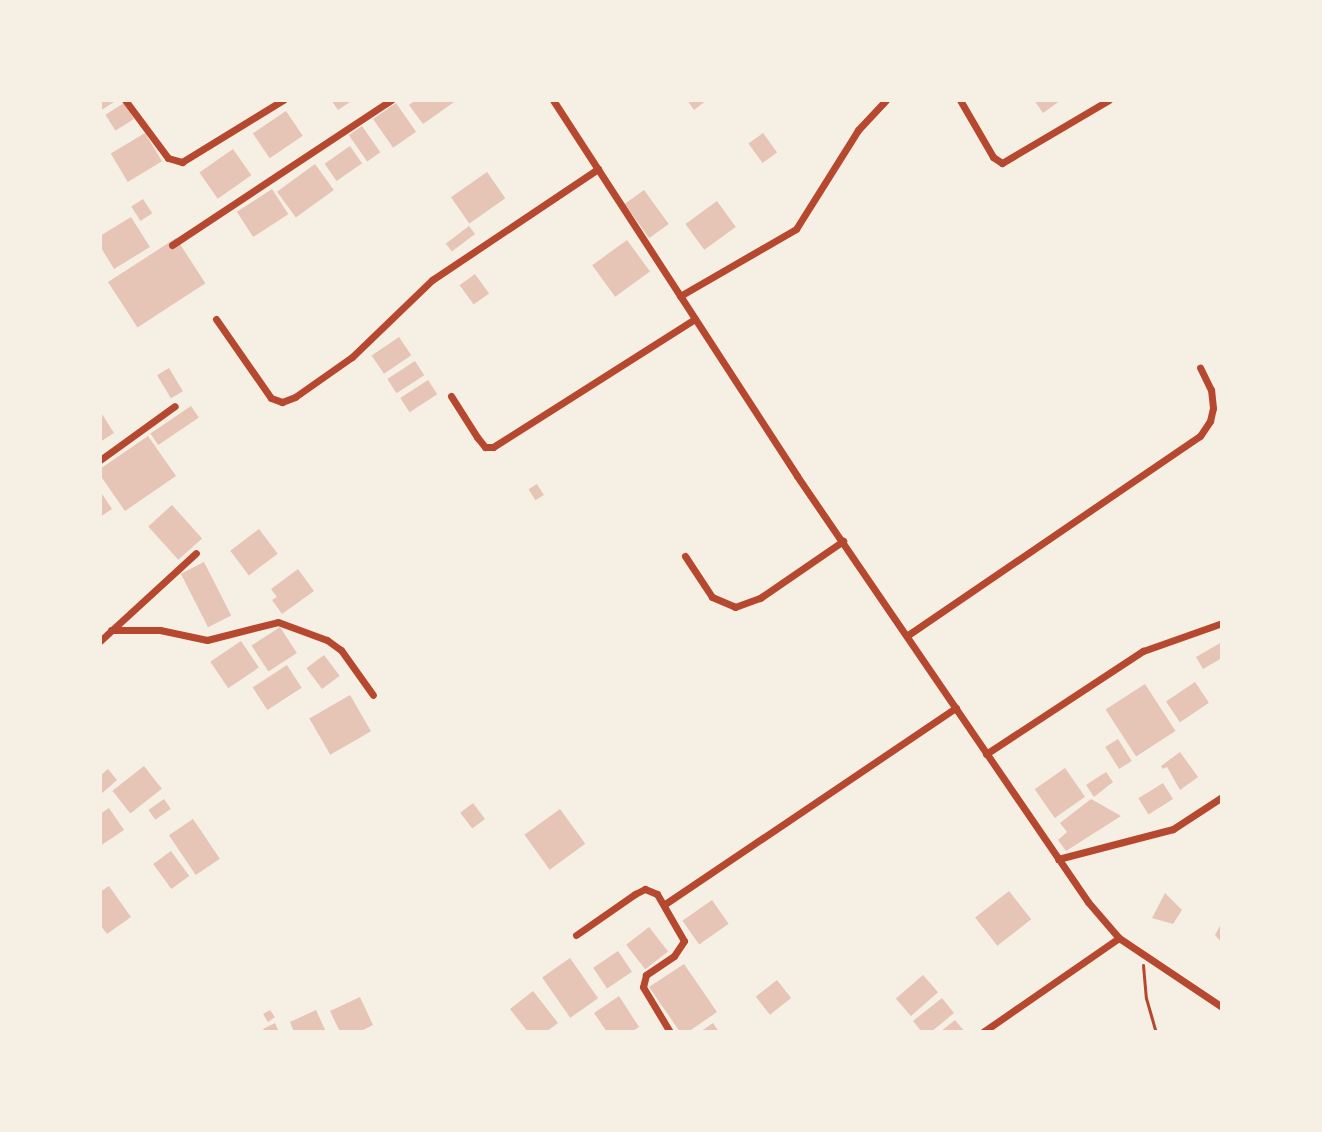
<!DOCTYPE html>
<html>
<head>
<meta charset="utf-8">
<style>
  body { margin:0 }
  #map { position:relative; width:1322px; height:1132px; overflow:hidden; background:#f6efe4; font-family:Barlow,sans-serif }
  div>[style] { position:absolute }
  .building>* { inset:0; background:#e6c5b7; transform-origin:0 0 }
  .path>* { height:3px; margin:-1.5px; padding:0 1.5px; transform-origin:1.5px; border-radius:1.5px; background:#b5482f }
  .minor>* { height:7px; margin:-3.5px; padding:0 3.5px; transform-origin:3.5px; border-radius:3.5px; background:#b5482f }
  span { translate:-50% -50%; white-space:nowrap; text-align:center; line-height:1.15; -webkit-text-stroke:8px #f6efe4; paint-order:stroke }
  .frame { position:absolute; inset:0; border:102px solid #f6efe4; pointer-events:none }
</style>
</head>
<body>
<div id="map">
  <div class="building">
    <div style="clip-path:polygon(100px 100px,117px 100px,100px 111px)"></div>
    <div style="clip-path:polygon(331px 100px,353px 100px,338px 110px)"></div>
    <div style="clip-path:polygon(416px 100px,457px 100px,423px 124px,409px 105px)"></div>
    <div style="clip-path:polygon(687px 100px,707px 100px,694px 110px)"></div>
    <div style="clip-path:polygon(1034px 100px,1061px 100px,1043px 113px)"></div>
    <div style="left:124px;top:103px;width:19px;height:22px;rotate:58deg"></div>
    <div style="left:396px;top:103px;width:35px;height:28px;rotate:55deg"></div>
    <div style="left:286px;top:111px;width:30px;height:40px;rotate:56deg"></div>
    <div style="left:362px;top:126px;width:32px;height:16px;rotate:55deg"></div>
    <div style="left:145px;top:133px;width:33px;height:40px;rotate:59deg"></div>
    <div style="left:763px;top:133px;width:24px;height:18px;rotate:54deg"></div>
    <div style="left:350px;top:146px;width:21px;height:31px;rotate:55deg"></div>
    <div style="left:233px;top:149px;width:32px;height:41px;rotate:55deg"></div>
    <div style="left:315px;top:164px;width:32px;height:47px;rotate:54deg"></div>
    <div style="left:487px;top:172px;width:32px;height:44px;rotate:55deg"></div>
    <div style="left:272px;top:189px;width:30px;height:42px;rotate:57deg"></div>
    <div style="left:644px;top:190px;width:42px;height:24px;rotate:54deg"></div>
    <div style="left:143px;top:199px;width:17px;height:14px;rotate:57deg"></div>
    <div style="left:717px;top:201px;width:32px;height:39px;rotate:54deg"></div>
    <div style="clip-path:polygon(131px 217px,150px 247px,114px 269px,100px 246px,100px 236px)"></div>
    <div style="left:469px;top:226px;width:10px;height:29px;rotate:53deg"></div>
    <div style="left:176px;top:238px;width:54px;height:81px;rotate:57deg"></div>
    <div style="left:627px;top:240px;width:39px;height:43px;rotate:54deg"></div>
    <div style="left:475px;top:274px;width:24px;height:19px;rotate:54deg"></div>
    <div style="left:399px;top:337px;width:22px;height:33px;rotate:56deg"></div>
    <div style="left:415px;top:361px;width:17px;height:33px;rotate:57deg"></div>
    <div style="left:169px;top:368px;width:27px;height:14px;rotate:59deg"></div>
    <div style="left:428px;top:380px;width:17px;height:33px;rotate:57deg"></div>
    <div style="left:191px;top:406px;width:14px;height:49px;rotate:56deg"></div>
    <div style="clip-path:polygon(100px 411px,114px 433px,100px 442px)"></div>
    <div style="clip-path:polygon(148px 436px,176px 476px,125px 511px,100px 475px,100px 469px)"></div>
    <div style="left:537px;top:484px;width:13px;height:10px;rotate:58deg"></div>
    <div style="clip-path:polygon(100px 491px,112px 509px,100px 517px)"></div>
    <div style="left:172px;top:505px;width:45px;height:32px;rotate:48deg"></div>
    <div style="left:259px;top:529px;width:31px;height:36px;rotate:53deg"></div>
    <div style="left:204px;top:562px;width:60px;height:26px;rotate:63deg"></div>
    <div style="clip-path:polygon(298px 569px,314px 591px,282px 614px,272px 600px,277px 597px,271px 589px)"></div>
    <div style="left:280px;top:627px;width:31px;height:34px;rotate:57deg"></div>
    <div style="left:241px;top:641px;width:32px;height:37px;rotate:56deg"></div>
    <div style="clip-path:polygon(1222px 642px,1222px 658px,1203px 669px,1196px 657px)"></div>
    <div style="left:324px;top:655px;width:26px;height:22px;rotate:53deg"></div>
    <div style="left:287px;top:665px;width:27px;height:41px;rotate:57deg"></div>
    <div style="left:1195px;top:682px;width:25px;height:35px;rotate:56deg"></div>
    <div style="left:1145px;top:684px;width:56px;height:47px;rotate:57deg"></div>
    <div style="left:350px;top:695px;width:42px;height:47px;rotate:60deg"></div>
    <div style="left:1118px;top:739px;width:26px;height:15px;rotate:58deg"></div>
    <div style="clip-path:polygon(1180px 752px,1198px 777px,1180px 790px,1167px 767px,1163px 769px,1161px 766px)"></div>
    <div style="left:144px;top:766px;width:29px;height:40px;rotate:52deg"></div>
    <div style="left:1065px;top:768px;width:35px;height:37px;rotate:55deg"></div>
    <div style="clip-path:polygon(108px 769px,117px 780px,100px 795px,100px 776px)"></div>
    <div style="clip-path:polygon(1106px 772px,1113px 782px,1094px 797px,1086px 785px)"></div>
    <div style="left:1163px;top:783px;width:19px;height:29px;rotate:58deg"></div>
    <div style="left:164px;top:799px;width:12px;height:19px;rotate:55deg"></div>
    <div style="clip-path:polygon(1091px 799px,1121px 816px,1066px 851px,1058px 840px,1067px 832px,1060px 823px)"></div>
    <div style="left:473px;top:803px;width:20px;height:16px;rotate:53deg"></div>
    <div style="clip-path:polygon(109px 808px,124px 830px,100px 846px,100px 814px)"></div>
    <div style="left:560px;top:809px;width:43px;height:44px;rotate:54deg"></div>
    <div style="left:193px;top:819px;width:48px;height:29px;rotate:56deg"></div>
    <div style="left:171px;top:851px;width:31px;height:22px;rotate:54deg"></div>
    <div style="clip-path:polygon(109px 886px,131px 917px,107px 934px,100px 925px,100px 892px)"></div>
    <div style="left:1009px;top:891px;width:36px;height:43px;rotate:52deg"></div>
    <div style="clip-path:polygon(1165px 893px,1182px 910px,1173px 924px,1152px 918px)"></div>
    <div style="left:712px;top:900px;width:29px;height:36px;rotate:55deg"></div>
    <div style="clip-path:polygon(1222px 922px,1222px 943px,1215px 935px)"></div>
    <div style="left:649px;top:927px;width:31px;height:29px;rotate:52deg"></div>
    <div style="left:618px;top:951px;width:25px;height:30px;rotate:56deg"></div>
    <div style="left:570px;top:958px;width:49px;height:34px;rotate:55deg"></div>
    <div style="clip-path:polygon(684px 964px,717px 1012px,688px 1032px,680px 1032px,649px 987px)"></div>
    <div style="left:923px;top:975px;width:23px;height:36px;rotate:49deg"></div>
    <div style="left:777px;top:980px;width:23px;height:27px;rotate:52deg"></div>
    <div style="clip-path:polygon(533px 991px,558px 1023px,546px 1032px,528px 1032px,510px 1009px)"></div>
    <div style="clip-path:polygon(619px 996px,639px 1027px,631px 1032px,607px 1032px,594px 1013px)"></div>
    <div style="clip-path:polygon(360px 997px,373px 1025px,359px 1032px,340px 1032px,330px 1011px)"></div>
    <div style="clip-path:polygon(942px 998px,954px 1013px,931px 1032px,922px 1032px,913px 1021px)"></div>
    <div style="clip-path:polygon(270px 1010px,275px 1017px,268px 1022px,263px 1014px)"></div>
    <div style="clip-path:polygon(316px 1010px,326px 1032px,294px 1032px,290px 1022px)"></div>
    <div style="clip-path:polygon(955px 1020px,965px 1032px,940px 1032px)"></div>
    <div style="clip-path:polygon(275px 1023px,279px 1032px,265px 1032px,263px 1029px)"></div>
    <div style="clip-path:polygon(713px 1023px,719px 1032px,700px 1032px)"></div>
  </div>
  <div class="path">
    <div style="left:1143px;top:965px;width:33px;rotate:85deg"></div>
    <div style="left:1146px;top:998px;width:35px;rotate:74deg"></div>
  </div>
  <div class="minor">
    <div style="left:125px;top:100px;width:72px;rotate:53.4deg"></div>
    <div style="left:168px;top:158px;width:15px;rotate:16deg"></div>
    <div style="left:182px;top:162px;width:119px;rotate:-31.5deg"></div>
    <div style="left:553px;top:100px;width:448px;rotate:57deg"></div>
    <div style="left:797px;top:476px;width:516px;rotate:55.66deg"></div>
    <div style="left:1088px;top:902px;width:48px;rotate:49.3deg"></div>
    <div style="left:1119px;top:938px;width:124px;rotate:33.8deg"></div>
    <div style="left:960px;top:100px;width:66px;rotate:59.9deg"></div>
    <div style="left:993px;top:157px;width:11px;rotate:34deg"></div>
    <div style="left:1002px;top:163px;width:124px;rotate:-30.5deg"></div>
    <div style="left:172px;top:245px;width:263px;rotate:-33.5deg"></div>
    <div style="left:680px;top:296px;width:134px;rotate:-30deg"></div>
    <div style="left:796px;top:229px;width:117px;rotate:-57.9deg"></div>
    <div style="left:858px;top:130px;width:41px;rotate:-47deg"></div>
    <div style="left:216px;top:319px;width:96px;rotate:55.2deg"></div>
    <div style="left:271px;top:398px;width:12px;rotate:20deg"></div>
    <div style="left:282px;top:402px;width:14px;rotate:-21deg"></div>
    <div style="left:295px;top:397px;width:70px;rotate:-35.1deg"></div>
    <div style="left:352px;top:357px;width:111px;rotate:-43.9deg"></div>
    <div style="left:432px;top:280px;width:200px;rotate:-33.8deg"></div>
    <div style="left:451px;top:396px;width:49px;rotate:57.6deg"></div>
    <div style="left:477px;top:437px;width:13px;rotate:51deg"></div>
    <div style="left:485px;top:447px;width:8px"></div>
    <div style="left:493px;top:447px;width:239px;rotate:-32.4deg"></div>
    <div style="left:100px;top:460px;width:92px;rotate:-35.8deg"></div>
    <div style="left:685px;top:556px;width:49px;rotate:56.6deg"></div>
    <div style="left:712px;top:597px;width:25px;rotate:23deg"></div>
    <div style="left:735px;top:607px;width:27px;rotate:-20deg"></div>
    <div style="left:760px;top:598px;width:101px;rotate:-34.5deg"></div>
    <div style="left:111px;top:630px;width:49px"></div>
    <div style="left:160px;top:630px;width:48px;rotate:12deg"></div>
    <div style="left:207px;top:640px;width:73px;rotate:-14.2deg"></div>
    <div style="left:278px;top:622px;width:52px;rotate:20.2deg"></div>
    <div style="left:327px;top:640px;width:17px;rotate:36deg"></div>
    <div style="left:341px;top:650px;width:55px;rotate:54.6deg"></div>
    <div style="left:908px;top:635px;width:353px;rotate:-34.3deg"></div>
    <div style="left:1200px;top:436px;width:18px;rotate:-56deg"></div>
    <div style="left:1210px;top:421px;width:13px;rotate:-77deg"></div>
    <div style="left:1213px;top:408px;width:18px;rotate:-96deg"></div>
    <div style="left:1211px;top:390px;width:25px;rotate:-116deg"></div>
    <div style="left:100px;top:641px;width:130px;rotate:-42.5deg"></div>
    <div style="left:986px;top:754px;width:188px;rotate:-33.3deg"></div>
    <div style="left:1143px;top:651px;width:84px;rotate:-19.5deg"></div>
    <div style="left:1058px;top:859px;width:119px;rotate:-14.6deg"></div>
    <div style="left:1173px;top:829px;width:59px;rotate:-33.1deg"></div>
    <div style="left:665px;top:904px;width:351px;rotate:-34deg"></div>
    <div style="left:576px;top:935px;width:72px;rotate:-34.8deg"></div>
    <div style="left:635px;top:894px;width:11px;rotate:-27deg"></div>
    <div style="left:645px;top:889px;width:13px;rotate:23deg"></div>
    <div style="left:657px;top:894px;width:54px;rotate:60.1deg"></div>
    <div style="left:684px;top:941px;width:18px;rotate:124deg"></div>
    <div style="left:674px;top:956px;width:34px;rotate:146deg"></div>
    <div style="left:646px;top:975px;width:12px;rotate:104deg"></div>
    <div style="left:643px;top:987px;width:52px;rotate:59deg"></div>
    <div style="left:983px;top:1032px;width:165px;rotate:-34.7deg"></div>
  </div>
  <div class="frame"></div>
</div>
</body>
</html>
